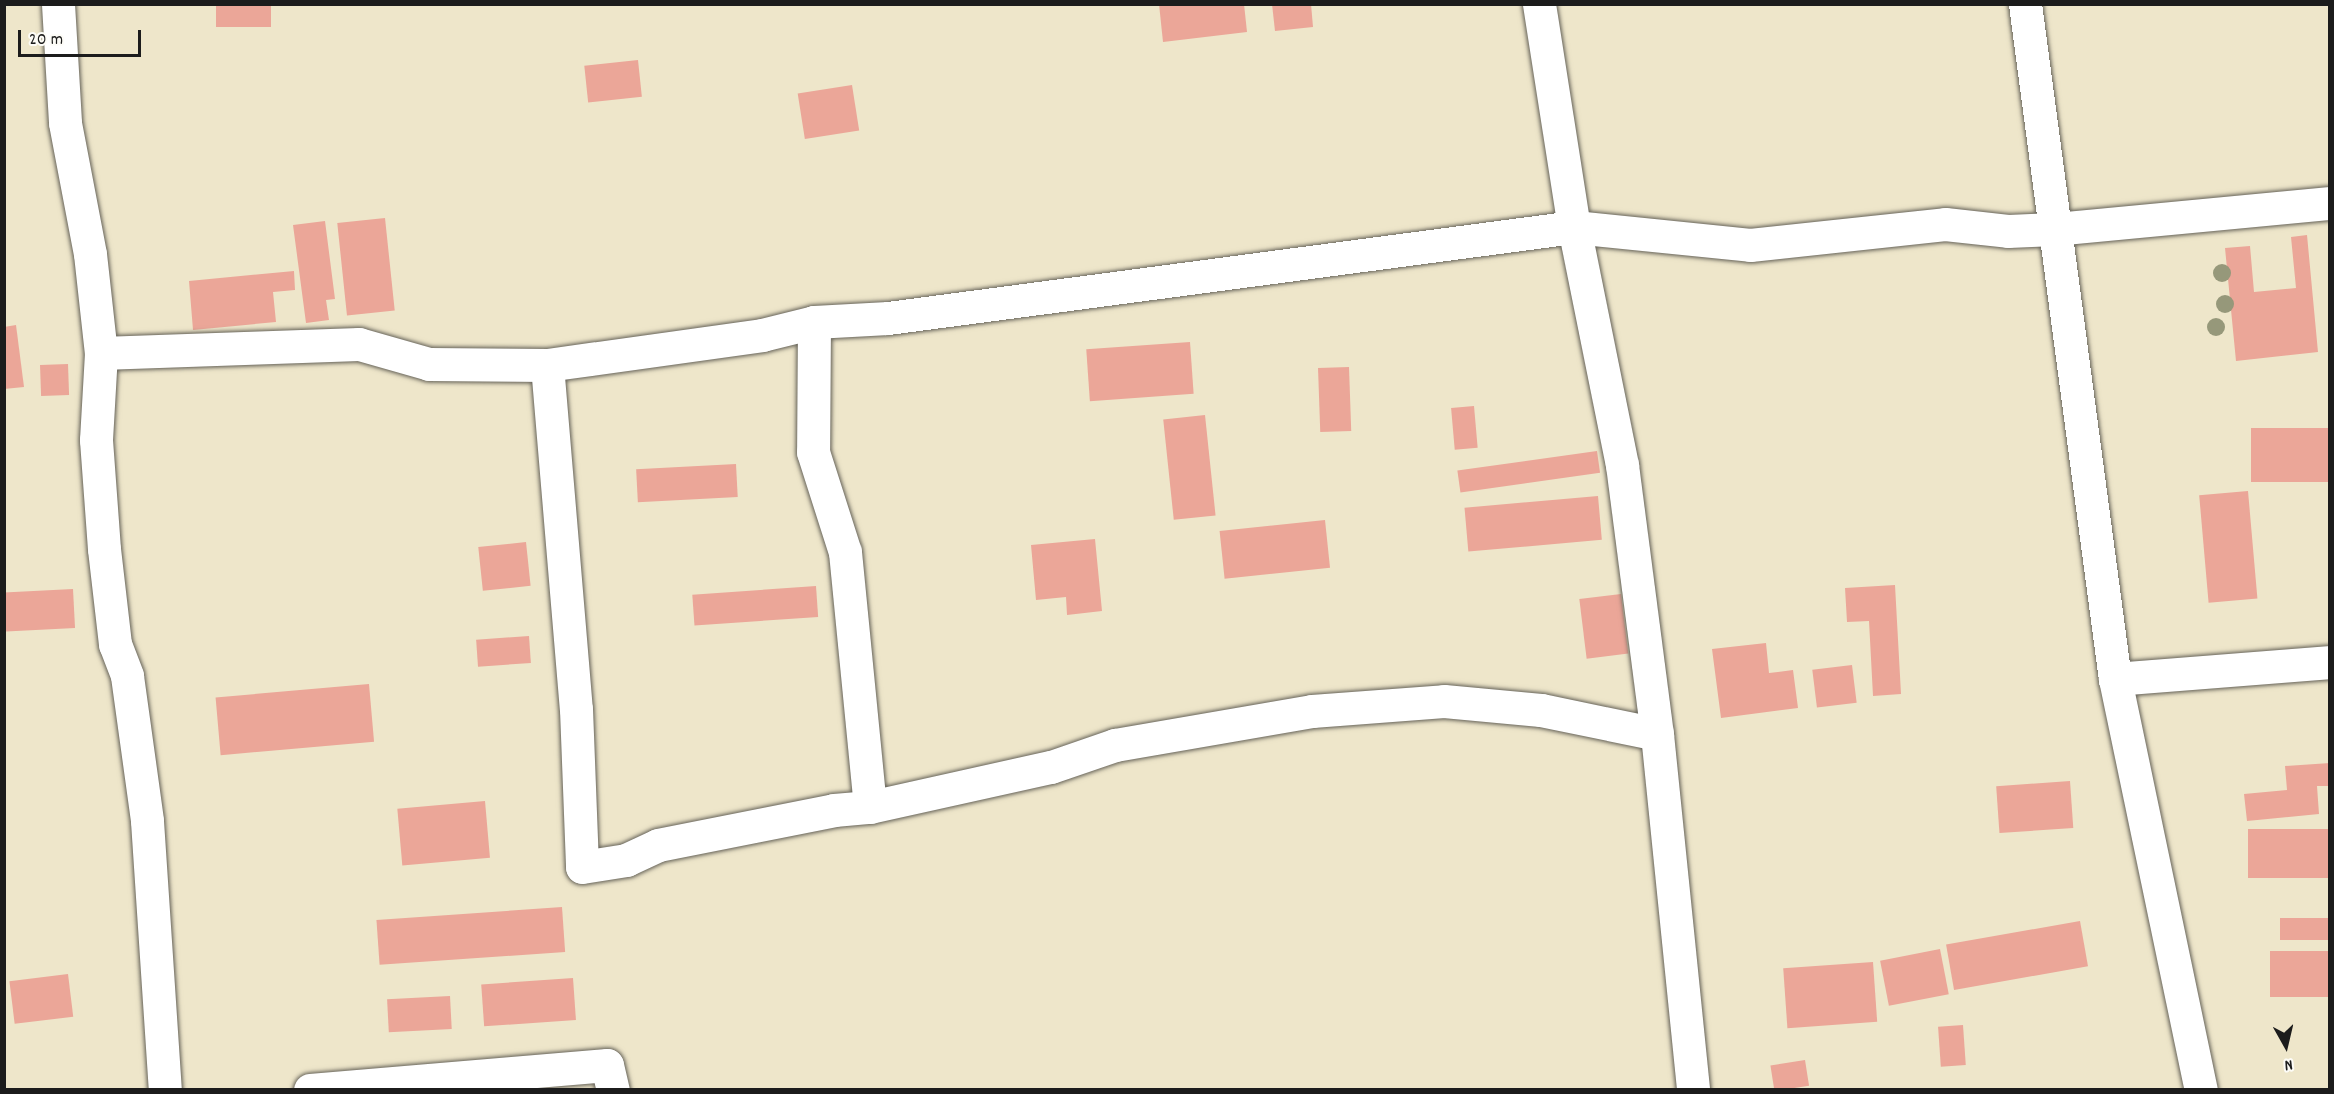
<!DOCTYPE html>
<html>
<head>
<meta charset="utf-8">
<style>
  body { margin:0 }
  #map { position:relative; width:2334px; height:1094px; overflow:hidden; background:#eee6ca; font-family:Dekko,sans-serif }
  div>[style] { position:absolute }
  .building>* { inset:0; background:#eba698; transform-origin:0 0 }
  .roads { filter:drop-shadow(0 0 2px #666359) drop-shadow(0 0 2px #666359) }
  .street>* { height:33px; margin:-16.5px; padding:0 16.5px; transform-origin:16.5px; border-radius:16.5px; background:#fff }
  .trees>* { width:18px; height:18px; margin:-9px; border-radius:50%; background:#96987a }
  span { translate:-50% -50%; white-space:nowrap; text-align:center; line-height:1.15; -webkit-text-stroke:5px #fdfcf7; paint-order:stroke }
  .frame { position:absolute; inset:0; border:6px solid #1c1c1c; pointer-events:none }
  .north { position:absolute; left:2256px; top:1016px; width:60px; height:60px; -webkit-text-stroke:4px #fdfcf7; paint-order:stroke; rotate:172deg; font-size:16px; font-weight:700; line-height:24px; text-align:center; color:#1c1c1c }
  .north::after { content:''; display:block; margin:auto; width:21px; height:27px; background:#1c1c1c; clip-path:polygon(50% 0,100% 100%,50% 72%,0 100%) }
  .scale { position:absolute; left:18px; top:30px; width:123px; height:27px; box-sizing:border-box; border:3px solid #1c1c1c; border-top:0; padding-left:8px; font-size:18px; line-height:21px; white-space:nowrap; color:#1c1c1c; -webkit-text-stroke:4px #fdfcf7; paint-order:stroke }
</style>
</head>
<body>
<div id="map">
  <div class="building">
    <div style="left:216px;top:4px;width:55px;height:23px"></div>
    <div style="clip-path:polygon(1159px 4px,1244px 4px,1247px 32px,1163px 42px)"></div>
    <div style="clip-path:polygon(1272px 4px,1311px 4px,1313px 27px,1275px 31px)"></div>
    <div style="left:638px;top:60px;width:37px;height:54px;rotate:84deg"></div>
    <div style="left:852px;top:85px;width:46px;height:55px;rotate:81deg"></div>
    <div style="left:385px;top:218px;width:93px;height:48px;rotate:84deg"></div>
    <div style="clip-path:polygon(325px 221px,335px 299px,326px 300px,329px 320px,306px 323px,293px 225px)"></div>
    <div style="clip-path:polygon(2307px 235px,2318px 352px,2236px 361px,2225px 248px,2250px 246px,2254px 292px,2296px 288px,2291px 237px)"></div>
    <div style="clip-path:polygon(294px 271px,295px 290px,273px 292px,276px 322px,193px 330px,189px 281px)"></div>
    <div style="clip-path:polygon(16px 325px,24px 387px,4px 389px,4px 327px)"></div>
    <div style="left:1190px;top:342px;width:52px;height:104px;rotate:86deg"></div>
    <div style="left:68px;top:364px;width:31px;height:28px;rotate:88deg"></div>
    <div style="left:1349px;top:367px;width:64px;height:31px;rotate:88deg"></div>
    <div style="left:1474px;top:406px;width:42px;height:23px;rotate:85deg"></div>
    <div style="left:1205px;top:415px;width:101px;height:42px;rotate:84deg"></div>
    <div style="left:2330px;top:428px;width:54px;height:79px;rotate:90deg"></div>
    <div style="left:1597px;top:451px;width:22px;height:141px;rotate:82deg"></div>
    <div style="left:736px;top:464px;width:33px;height:100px;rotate:87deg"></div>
    <div style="left:2248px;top:491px;width:108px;height:49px;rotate:85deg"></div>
    <div style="left:1598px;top:496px;width:44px;height:134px;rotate:85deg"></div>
    <div style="left:1325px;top:520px;width:48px;height:106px;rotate:84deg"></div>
    <div style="clip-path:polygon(1095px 539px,1102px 611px,1067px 615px,1066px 597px,1036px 600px,1031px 545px)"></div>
    <div style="left:526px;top:542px;width:44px;height:48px;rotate:84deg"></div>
    <div style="clip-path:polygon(1895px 585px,1901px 694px,1873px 696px,1869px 621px,1847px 622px,1845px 588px)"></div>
    <div style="left:816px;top:586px;width:31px;height:124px;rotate:86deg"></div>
    <div style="left:73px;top:589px;width:39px;height:69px;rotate:87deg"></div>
    <div style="left:1621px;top:594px;width:60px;height:42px;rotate:83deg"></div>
    <div style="left:529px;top:636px;width:27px;height:53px;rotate:86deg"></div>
    <div style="clip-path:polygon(1766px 643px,1769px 673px,1793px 670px,1798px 708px,1721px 718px,1712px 649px)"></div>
    <div style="left:1852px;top:665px;width:38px;height:40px;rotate:83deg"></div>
    <div style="left:369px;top:684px;width:58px;height:154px;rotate:85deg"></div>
    <div style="clip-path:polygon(2330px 763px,2330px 786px,2317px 786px,2319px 814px,2247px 821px,2244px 794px,2287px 790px,2285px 766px)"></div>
    <div style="left:2070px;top:781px;width:47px;height:74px;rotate:86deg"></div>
    <div style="left:485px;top:801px;width:57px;height:88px;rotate:85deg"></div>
    <div style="left:2330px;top:829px;width:49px;height:82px;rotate:90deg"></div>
    <div style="left:562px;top:907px;width:45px;height:186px;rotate:86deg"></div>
    <div style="left:2330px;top:918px;width:22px;height:50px;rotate:90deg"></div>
    <div style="left:2080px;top:921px;width:46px;height:136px;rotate:80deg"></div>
    <div style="left:1940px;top:949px;width:46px;height:61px;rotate:79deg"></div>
    <div style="left:2330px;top:951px;width:46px;height:60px;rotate:90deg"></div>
    <div style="left:1873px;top:962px;width:60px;height:90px;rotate:86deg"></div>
    <div style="left:68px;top:974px;width:43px;height:59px;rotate:83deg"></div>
    <div style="left:573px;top:978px;width:42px;height:92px;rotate:86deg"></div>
    <div style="left:450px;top:996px;width:33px;height:63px;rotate:87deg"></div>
    <div style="left:1963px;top:1025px;width:40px;height:25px;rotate:86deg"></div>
    <div style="left:1805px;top:1060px;width:26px;height:35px;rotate:81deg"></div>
  </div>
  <div class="roads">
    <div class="street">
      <div style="left:58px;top:4px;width:119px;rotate:86.6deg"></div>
      <div style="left:65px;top:123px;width:133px;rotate:79.2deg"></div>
      <div style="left:90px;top:254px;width:100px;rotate:83.7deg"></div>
      <div style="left:101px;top:353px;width:87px;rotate:93.3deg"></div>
      <div style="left:96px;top:440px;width:109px;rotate:85.8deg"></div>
      <div style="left:104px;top:549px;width:96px;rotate:83.4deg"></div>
      <div style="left:115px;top:644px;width:34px;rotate:69deg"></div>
      <div style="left:127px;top:676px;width:146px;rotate:82.1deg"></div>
      <div style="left:147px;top:821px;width:270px;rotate:86.2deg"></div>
      <div style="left:1539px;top:4px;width:226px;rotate:81.1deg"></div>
      <div style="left:1574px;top:227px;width:243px;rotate:78.6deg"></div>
      <div style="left:1622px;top:465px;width:271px;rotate:82.6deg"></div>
      <div style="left:1657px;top:734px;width:358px;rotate:84.2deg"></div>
      <div style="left:2025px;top:4px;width:681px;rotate:82.41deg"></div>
      <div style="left:2115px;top:679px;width:420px;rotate:78.2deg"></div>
      <div style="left:814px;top:322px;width:130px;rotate:90.4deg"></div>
      <div style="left:813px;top:452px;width:105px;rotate:72.3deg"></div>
      <div style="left:845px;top:552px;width:256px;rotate:84.4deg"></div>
      <div style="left:101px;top:353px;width:258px;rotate:-2deg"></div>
      <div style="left:359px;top:344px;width:73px;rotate:15.9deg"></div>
      <div style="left:429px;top:364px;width:118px;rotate:0.5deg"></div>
      <div style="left:547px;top:365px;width:217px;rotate:-7.9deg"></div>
      <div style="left:762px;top:335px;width:54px;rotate:-14deg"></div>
      <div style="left:814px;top:322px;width:74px;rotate:-3.1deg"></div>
      <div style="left:888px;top:318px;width:692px;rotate:-7.56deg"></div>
      <div style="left:1574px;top:227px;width:177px;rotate:5.8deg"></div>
      <div style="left:1750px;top:245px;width:196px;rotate:-6.1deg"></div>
      <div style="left:1945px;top:224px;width:63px;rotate:6.3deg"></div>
      <div style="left:2008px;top:231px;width:46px;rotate:-2.5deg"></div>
      <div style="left:2054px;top:229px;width:277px;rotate:-5.4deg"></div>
      <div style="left:547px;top:365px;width:345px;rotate:85.2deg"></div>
      <div style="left:576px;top:709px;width:158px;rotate:87.8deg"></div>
      <div style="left:582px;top:867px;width:45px;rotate:-9deg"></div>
      <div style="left:626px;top:860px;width:35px;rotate:-25deg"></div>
      <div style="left:658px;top:845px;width:179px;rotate:-11.2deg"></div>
      <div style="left:834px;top:810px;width:36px;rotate:-5deg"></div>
      <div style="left:870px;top:807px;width:185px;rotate:-12.5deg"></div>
      <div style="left:1051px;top:767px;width:68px;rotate:-19deg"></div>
      <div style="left:1115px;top:745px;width:200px;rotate:-9.8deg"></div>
      <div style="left:1312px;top:711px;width:132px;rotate:-4.3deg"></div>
      <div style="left:1444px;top:701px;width:97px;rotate:5.3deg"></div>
      <div style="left:1541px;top:710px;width:118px;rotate:11.7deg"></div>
      <div style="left:2115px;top:679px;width:216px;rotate:-4.5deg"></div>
      <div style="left:310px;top:1090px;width:298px;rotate:-4.8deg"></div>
      <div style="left:607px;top:1065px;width:26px;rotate:77deg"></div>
    </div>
  </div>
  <div class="trees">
    <div style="left:2222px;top:273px"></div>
    <div style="left:2225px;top:304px"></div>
    <div style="left:2216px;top:327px"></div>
  </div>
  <div class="frame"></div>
  <div class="north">N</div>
  <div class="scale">20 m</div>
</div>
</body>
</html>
